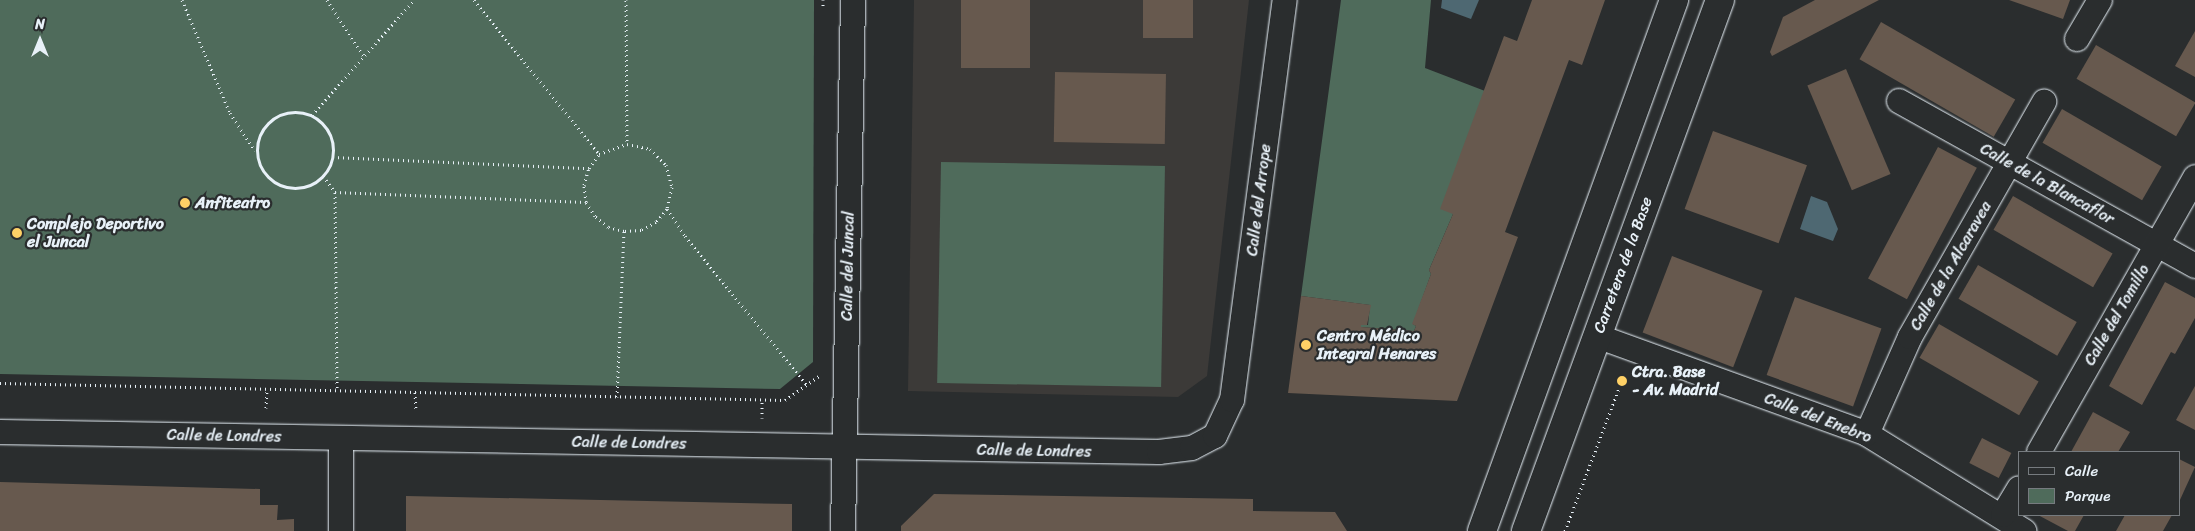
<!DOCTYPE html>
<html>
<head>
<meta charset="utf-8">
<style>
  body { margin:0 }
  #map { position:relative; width:2195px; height:531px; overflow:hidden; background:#2a2d2e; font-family:Sriracha,sans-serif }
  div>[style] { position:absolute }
  .built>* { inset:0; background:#3c3a38 }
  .green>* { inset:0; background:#4f6b5b; transform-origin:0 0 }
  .water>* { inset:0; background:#4e6872 }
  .building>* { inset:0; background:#67594e; transform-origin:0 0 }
  .path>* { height:3px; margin-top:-1.5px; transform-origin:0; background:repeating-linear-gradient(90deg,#e8f1f8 0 1px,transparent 0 5px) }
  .path>.ring { margin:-1.5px; padding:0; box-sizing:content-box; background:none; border:3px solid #e8f1f8; border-radius:50% }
  .roads { filter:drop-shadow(0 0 1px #e8f1f8) drop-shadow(0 0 1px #e8f1f8) }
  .minor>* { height:24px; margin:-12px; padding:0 12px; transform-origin:12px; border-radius:12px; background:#2a2d2e }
  .secondary>* { height:28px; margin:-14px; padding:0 14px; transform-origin:14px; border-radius:14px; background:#2a2d2e }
  .dots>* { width:14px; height:14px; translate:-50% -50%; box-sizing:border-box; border:2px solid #2a2d2e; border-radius:50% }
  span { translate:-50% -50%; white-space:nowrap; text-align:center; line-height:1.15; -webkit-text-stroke:4.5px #2a2d2e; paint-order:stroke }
  .street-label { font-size:16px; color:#e8f1f8 }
  .poi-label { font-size:16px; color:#e8f1f8; font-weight:700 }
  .left { translate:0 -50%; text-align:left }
  .legend { position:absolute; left:2018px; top:451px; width:162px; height:65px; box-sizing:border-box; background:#2a2d2e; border:1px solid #767b7f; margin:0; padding:6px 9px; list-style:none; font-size:15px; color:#e8f1f8 }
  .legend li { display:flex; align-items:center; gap:10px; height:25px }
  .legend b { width:25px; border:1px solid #767b7f }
  .north { position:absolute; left:15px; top:15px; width:50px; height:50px; -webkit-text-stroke:4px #2a2d2e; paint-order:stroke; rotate:0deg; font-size:14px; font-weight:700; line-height:20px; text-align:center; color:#e8f1f8 }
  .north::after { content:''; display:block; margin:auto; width:18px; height:22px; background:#e8f1f8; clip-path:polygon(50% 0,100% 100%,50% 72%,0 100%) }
</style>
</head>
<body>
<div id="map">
  <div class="built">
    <div style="clip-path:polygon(914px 0,1249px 0,1207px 376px,1178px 397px,908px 391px)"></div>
  </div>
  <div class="green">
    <div style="clip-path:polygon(0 0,814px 0,813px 362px,780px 389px,0 374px)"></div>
    <div style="clip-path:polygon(1341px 0,1431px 0,1425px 68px,1485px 91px,1453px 214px,1429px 270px,1431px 274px,1413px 324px,1416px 326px,1414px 331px,1361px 327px,1361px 325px,1368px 325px,1370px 305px,1301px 296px)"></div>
    <div style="left:941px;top:162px;width:224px;height:221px;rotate:1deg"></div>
  </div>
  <div class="water">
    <div style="clip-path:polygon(1442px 0,1479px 0,1471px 19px,1441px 8px)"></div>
    <div style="clip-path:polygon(1811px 196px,1827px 202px,1838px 229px,1833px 241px,1800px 229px)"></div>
  </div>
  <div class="building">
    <div style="left:961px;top:0;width:69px;height:68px"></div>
    <div style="left:1143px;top:0;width:50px;height:38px"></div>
    <div style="clip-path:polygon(1532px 0,1605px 0,1582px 65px,1569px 60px,1505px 232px,1518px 237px,1457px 401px,1288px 393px,1301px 296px,1371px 305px,1367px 325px,1361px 325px,1361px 327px,1414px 331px,1416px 326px,1412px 324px,1431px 274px,1429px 270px,1453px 214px,1440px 209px,1504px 36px,1517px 41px)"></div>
    <div style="clip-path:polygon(1815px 0,1879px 0,1772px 56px,1770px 52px,1783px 17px)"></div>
    <div style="clip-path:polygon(2009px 0,2070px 0,2063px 19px)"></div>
    <div style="left:1881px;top:22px;width:155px;height:43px;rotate:30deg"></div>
    <div style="clip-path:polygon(2195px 31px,2195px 77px,2175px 66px)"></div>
    <div style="left:2096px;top:45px;width:115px;height:39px;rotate:30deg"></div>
    <div style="left:1846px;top:69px;width:114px;height:42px;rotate:67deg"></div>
    <div style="left:1055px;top:72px;width:111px;height:70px;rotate:1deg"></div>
    <div style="left:2062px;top:109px;width:115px;height:39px;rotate:30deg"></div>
    <div style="left:1713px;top:131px;width:100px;height:83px;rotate:20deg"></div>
    <div style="left:1938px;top:147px;width:44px;height:149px;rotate:28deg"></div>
    <div style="left:2013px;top:196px;width:115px;height:39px;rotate:30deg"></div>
    <div style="left:1672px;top:256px;width:97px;height:82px;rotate:21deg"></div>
    <div style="left:1978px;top:265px;width:114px;height:39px;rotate:30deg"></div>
    <div style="clip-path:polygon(2165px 282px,2195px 298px,2195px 318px,2175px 354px,2171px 352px,2142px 405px,2109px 386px)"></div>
    <div style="left:1795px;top:297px;width:92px;height:83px;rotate:20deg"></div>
    <div style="left:1939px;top:324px;width:115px;height:39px;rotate:30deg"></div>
    <div style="clip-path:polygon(2195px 386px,2195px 430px,2176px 420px)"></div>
    <div style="clip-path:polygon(2093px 412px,2130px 432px,2118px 452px,2071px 452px)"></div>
    <div style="left:1982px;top:438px;width:33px;height:28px;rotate:27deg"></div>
    <div style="clip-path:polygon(2179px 459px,2195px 467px,2179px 502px)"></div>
    <div style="clip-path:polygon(0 482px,260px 489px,260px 505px,278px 505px,277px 520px,294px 519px,294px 531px,0 531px)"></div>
    <div style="clip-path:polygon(934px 494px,1253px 499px,1253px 511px,1335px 512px,1347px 531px,901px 531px,901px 526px)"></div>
    <div style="clip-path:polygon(406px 496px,792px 504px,792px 531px,406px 531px)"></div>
    <div style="clip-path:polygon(2038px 515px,2084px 515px,2075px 531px,2068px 531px)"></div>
    <div style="clip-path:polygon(2125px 515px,2172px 515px,2163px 531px,2116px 531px)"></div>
  </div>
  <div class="path">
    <div style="left:182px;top:0;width:123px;rotate:67deg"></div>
    <div style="left:230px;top:113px;width:45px;rotate:56.7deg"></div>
    <div style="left:327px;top:0;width:68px;rotate:57deg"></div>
    <div style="left:474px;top:0;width:198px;rotate:50.9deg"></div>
    <div style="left:626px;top:0;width:144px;rotate:89.6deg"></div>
    <div style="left:823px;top:0;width:9px;rotate:90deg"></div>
    <div class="ring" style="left:257px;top:112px;width:73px;height:73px"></div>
    <div style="left:312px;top:115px;width:154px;rotate:-48.4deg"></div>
    <div style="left:333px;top:157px;width:256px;rotate:2.5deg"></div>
    <div style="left:323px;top:176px;width:20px;rotate:53deg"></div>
    <div style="left:335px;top:192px;width:199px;rotate:89.4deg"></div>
    <div style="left:335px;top:192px;width:251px;rotate:2.3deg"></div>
    <div style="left:667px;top:209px;width:17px;rotate:130deg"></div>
    <div style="left:656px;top:222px;width:17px;rotate:152deg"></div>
    <div style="left:641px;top:230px;width:17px;rotate:177deg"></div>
    <div style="left:624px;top:231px;width:16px;rotate:-166deg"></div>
    <div style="left:608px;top:227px;width:17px;rotate:-140deg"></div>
    <div style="left:595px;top:216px;width:17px;rotate:-123deg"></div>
    <div style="left:586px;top:202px;width:17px;rotate:-97deg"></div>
    <div style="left:584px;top:185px;width:18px;rotate:-74deg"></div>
    <div style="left:589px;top:168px;width:17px;rotate:-54deg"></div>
    <div style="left:599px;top:154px;width:30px;rotate:-20deg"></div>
    <div style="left:627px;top:144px;width:24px;rotate:12deg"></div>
    <div style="left:650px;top:149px;width:23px;rotate:45deg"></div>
    <div style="left:666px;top:165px;width:23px;rotate:75deg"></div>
    <div style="left:672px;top:187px;width:23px;rotate:103deg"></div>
    <div style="left:667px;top:209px;width:32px;rotate:56deg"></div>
    <div style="left:685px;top:236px;width:193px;rotate:50.7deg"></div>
    <div style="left:0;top:383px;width:785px;rotate:1.24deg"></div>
    <div style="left:785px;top:400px;width:42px;rotate:-35.2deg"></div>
    <div style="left:415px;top:392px;width:19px;rotate:87deg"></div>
    <div style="left:617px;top:397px;width:166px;rotate:-87.6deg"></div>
    <div style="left:266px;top:408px;width:18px;rotate:-87deg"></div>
    <div style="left:762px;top:418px;width:19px;rotate:-90deg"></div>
    <div style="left:1565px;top:531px;width:167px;rotate:-69.3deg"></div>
  </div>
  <div class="roads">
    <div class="minor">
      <div style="left:2077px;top:39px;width:45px;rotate:-59.5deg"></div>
      <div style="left:1899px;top:101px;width:339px;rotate:29.1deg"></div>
      <div style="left:1597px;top:336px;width:287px;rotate:19.9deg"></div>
      <div style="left:1867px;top:434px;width:185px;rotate:31.7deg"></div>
      <div style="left:0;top:432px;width:1159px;rotate:0.99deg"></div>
      <div style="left:1159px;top:452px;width:33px;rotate:-7deg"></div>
      <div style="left:1192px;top:448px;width:26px;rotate:-28deg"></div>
      <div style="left:1215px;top:436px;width:40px;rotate:-65deg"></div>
      <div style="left:1232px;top:400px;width:403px;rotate:-82.5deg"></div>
      <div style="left:1867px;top:434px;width:106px;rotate:-66.1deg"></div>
      <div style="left:1910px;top:337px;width:271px;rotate:-60.3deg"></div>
      <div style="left:341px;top:438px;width:93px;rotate:90deg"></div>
      <div style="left:2039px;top:452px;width:316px;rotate:-60.4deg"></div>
      <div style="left:2003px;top:515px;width:31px;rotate:-59deg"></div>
      <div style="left:843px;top:531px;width:531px;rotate:-88.92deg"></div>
    </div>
    <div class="secondary">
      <div style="left:1482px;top:531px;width:565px;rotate:-70.12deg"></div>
      <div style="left:1526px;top:531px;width:565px;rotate:-69.93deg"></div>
    </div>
  </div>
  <div class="dots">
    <div style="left:185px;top:203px;background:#ffd166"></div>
    <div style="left:17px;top:233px;background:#ffd166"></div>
    <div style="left:1306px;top:345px;background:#ffd166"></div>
    <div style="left:1622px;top:381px;background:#ffd166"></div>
  </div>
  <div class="street-label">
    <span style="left:2047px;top:184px;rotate:29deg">Calle de la Blancaflor</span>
    <span style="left:1259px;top:200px;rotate:-83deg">Calle del Arrope</span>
    <span style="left:1623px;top:265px;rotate:-70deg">Carretera de la Base</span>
    <span style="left:848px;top:266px;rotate:-89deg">Calle del Juncal</span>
    <span style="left:1951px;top:266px;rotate:-60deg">Calle de la Alcaravea</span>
    <span style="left:2117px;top:315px;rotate:-60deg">Calle del Tomillo</span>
    <span style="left:1818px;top:418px;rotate:21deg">Calle del Enebro</span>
    <span style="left:224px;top:436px;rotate:1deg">Calle de Londres</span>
    <span style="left:629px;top:443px;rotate:1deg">Calle de Londres</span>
    <span style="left:1034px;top:451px;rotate:1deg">Calle de Londres</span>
  </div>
  <div class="poi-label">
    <span class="left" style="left:195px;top:203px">Anfiteatro</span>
    <span class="left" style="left:27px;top:233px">Complejo Deportivo<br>el Juncal</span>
    <span class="left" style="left:1317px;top:345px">Centro Médico<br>Integral Henares</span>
    <span class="left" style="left:1632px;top:381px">Ctra. Base<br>- Av. Madrid</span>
  </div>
  <ul class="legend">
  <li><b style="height:6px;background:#2a2d2e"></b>Calle</li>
  <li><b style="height:14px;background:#4f6b5b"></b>Parque</li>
  </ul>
  <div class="north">N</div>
</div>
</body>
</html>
